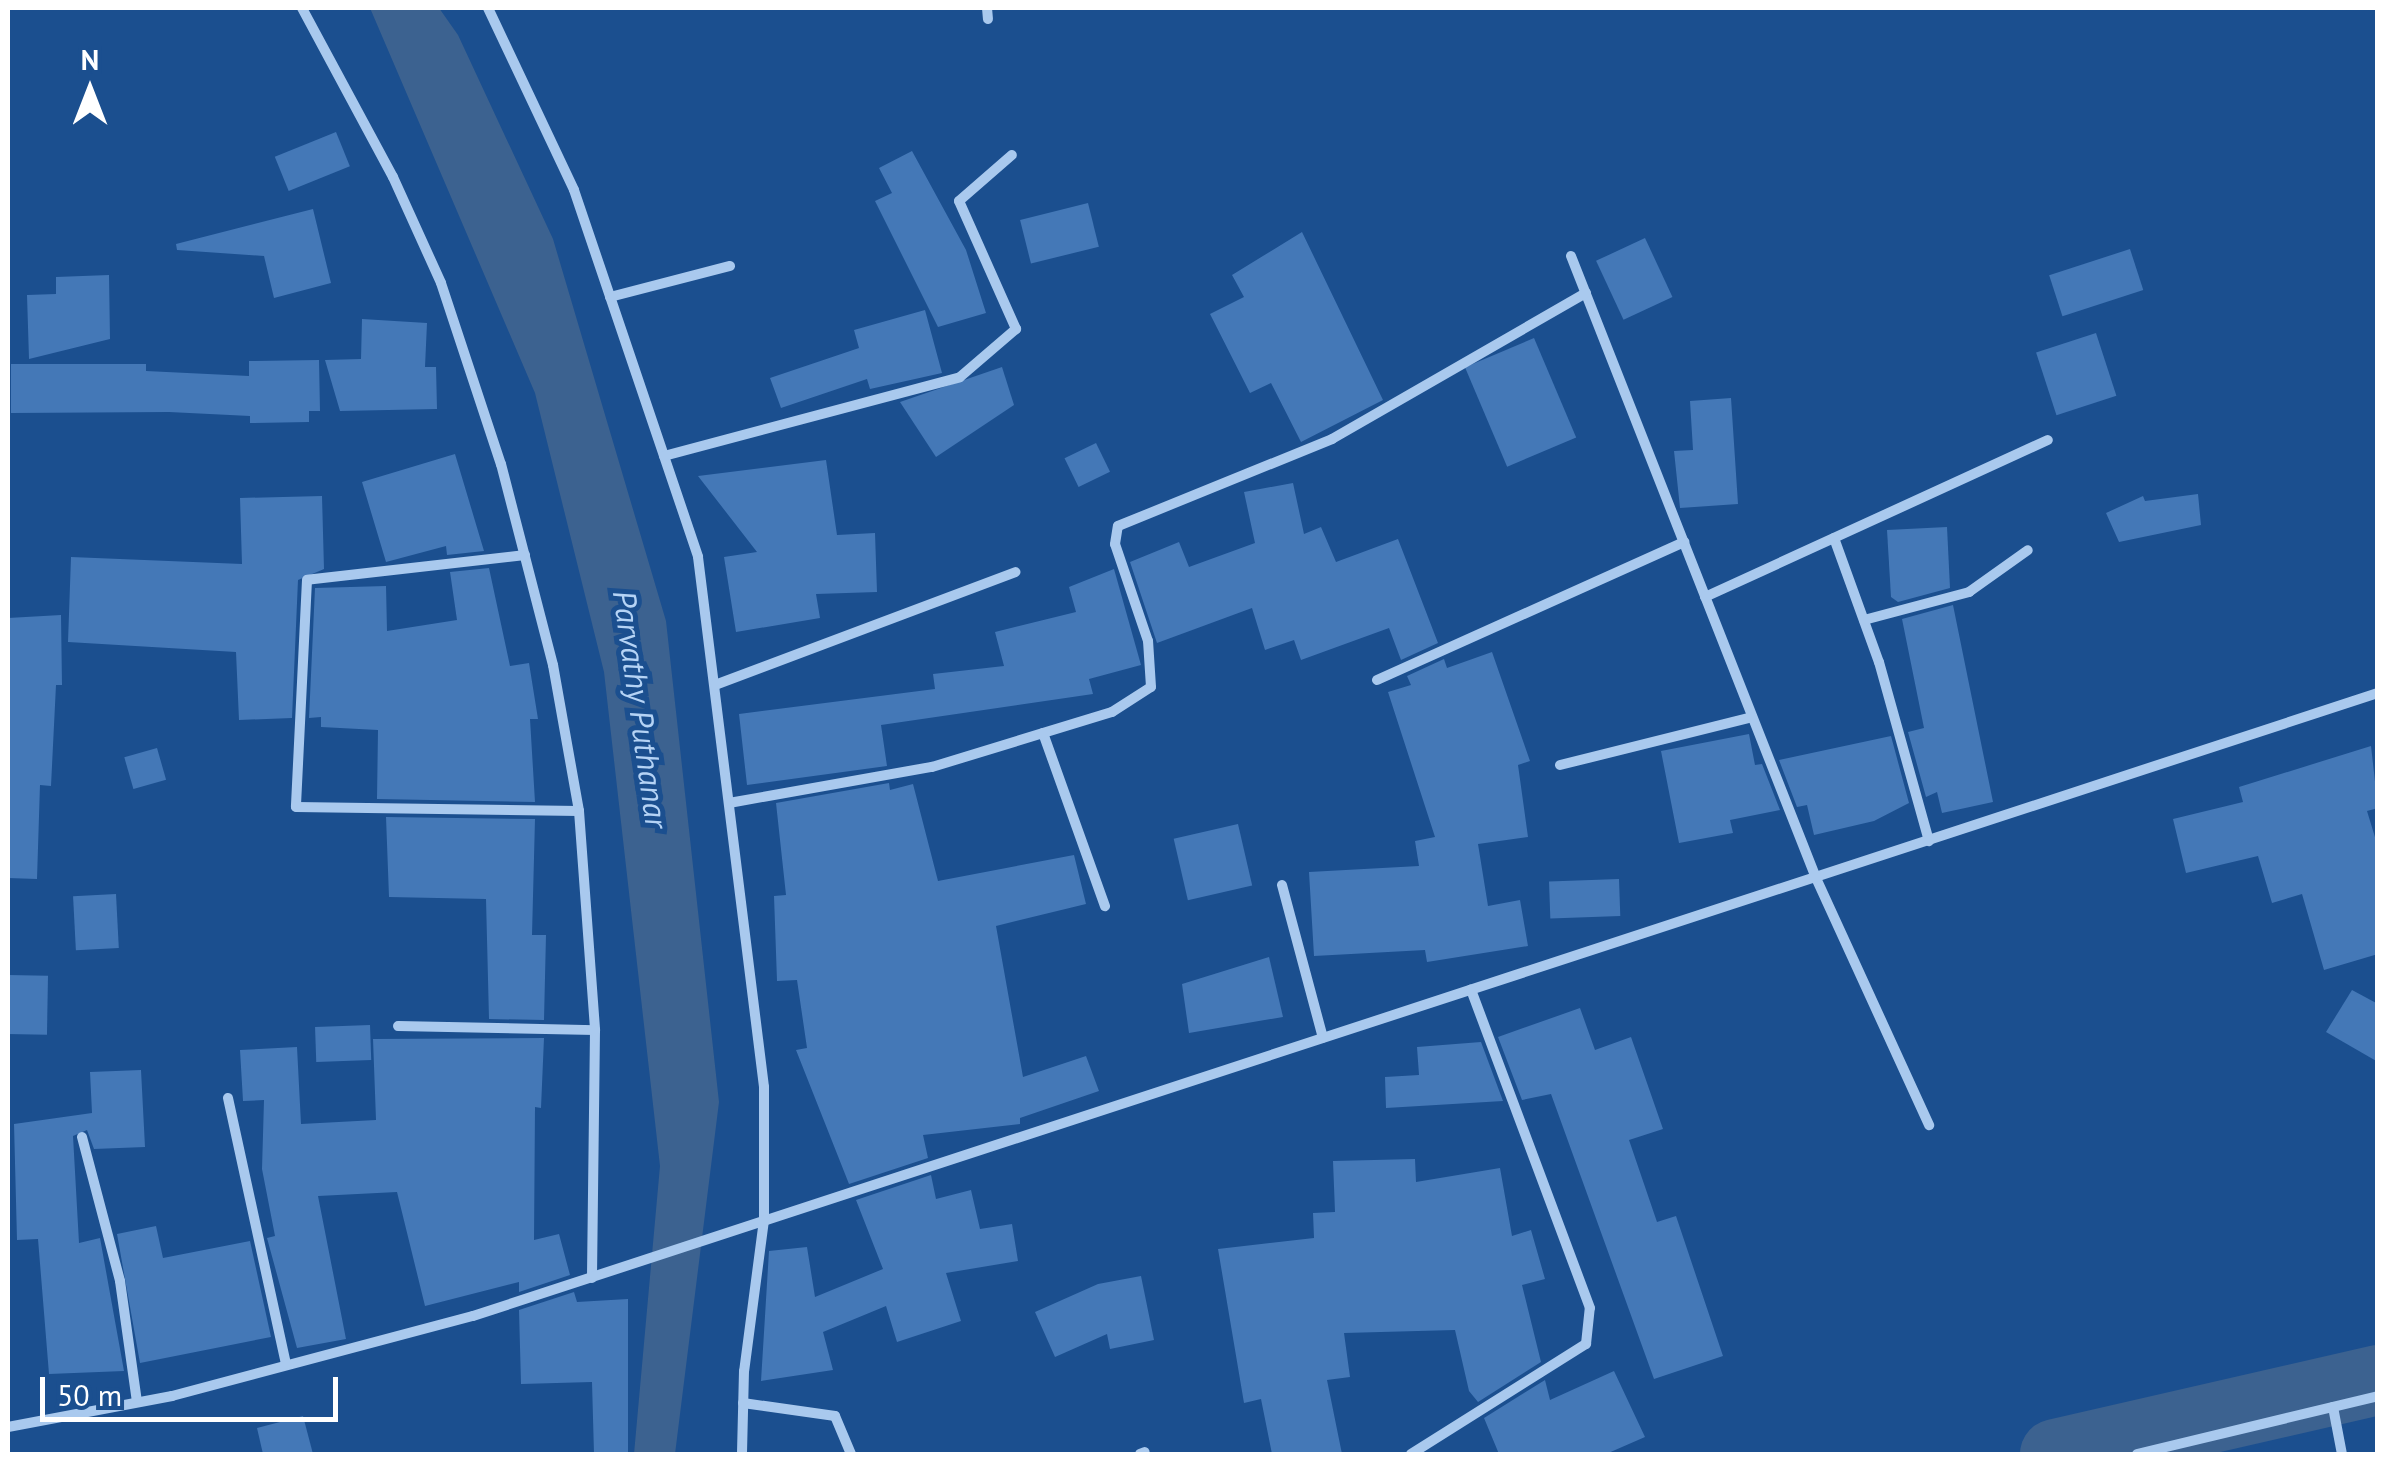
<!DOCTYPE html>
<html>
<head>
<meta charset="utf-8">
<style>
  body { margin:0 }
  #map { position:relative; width:2385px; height:1462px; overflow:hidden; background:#1b4f8f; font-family:"PT Sans",sans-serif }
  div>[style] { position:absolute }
  .water>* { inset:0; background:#3c6290 }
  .river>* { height:70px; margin:-35px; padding:0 35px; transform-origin:35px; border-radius:35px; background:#3c6290 }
  .building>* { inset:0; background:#4478b7; transform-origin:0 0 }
  .minor>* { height:10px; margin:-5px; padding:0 5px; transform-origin:5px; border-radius:5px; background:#a9c9ee }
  span { translate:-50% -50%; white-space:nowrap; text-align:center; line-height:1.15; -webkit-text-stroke:10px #1b4f8f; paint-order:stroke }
  .water-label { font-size:32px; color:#b5d3f5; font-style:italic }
  .frame { position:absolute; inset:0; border:10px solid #fff; pointer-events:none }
  .north { position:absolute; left:40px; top:40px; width:100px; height:100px; -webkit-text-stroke:8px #1b4f8f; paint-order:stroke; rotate:0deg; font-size:28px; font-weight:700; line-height:40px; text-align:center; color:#fff }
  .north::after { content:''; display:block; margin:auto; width:35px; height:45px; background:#fff; clip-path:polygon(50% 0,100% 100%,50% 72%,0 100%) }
  .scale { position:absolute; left:40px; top:1377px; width:298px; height:45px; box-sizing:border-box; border:5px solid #fff; border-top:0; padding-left:12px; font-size:30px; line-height:35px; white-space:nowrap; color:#fff; -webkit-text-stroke:8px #1b4f8f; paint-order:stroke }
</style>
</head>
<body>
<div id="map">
  <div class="water">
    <div style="clip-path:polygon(370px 8px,439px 8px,458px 35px,553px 239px,666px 621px,719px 1102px,675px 1454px,634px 1454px,660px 1166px,604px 672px,535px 393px)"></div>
  </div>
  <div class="river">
    <div style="left:2055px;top:1454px;width:331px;rotate:-12.9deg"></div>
  </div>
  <div class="building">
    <div style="left:336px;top:132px;width:37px;height:66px;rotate:68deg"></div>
    <div style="clip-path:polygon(912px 151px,966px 250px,986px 313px,938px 327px,875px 201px,892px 193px,879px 168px)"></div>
    <div style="left:1088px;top:203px;width:45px;height:70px;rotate:76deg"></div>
    <div style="clip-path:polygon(313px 209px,331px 283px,274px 298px,264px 256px,177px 250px,176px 244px)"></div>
    <div style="clip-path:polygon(1302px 232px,1383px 400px,1301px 442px,1271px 383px,1250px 393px,1210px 314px,1244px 297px,1232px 275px)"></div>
    <div style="left:1645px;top:238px;width:65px;height:54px;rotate:65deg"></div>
    <div style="left:2130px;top:249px;width:43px;height:85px;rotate:72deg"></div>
    <div style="clip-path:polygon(109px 275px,110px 339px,29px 359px,27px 295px,56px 294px,56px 277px)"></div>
    <div style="clip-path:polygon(925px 310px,942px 373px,870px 389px,867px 379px,781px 408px,770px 378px,859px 348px,854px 330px)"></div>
    <div style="clip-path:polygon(362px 319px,427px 323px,425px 367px,436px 367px,437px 409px,340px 411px,325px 360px,361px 359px)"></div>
    <div style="left:2096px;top:333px;width:66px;height:63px;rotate:72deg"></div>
    <div style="left:1534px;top:338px;width:108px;height:75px;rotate:67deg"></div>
    <div style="clip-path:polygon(319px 360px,320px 411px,309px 411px,309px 422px,250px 423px,250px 416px,169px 412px,11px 413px,11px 364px,146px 364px,146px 371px,249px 376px,249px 361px)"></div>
    <div style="clip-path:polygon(1002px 367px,1014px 405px,936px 457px,900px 402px)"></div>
    <div style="clip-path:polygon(1731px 398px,1738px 504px,1680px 508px,1674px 451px,1693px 450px,1690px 401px)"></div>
    <div style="left:1096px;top:443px;width:32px;height:35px;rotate:64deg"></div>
    <div style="clip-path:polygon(455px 454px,484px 551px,447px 555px,446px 546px,386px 562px,362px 482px)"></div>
    <div style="clip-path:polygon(826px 460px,837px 535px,875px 533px,877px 592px,816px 594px,820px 618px,736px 632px,724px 557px,757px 552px,698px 476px)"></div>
    <div style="clip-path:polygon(1293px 483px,1304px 534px,1321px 527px,1336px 562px,1398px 539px,1438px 643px,1401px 660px,1389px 628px,1301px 660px,1294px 640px,1265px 650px,1252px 608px,1157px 643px,1130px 562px,1179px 542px,1189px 567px,1255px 543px,1244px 492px)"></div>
    <div style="clip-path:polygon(2198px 494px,2201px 525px,2119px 542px,2106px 513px,2143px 496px,2145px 501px)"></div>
    <div style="clip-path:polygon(322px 496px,324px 569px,298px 580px,292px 718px,239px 720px,236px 652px,68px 642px,71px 557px,242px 564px,240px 498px)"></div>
    <div style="clip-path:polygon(1947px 527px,1950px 588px,1898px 602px,1891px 597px,1887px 530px)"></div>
    <div style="clip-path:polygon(489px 568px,510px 666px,529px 663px,538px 719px,530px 719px,535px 802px,377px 799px,378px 730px,321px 727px,321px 717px,309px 718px,315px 588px,386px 586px,387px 631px,457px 620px,450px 572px)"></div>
    <div style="clip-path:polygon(1114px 569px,1141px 665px,1089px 679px,1093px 694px,881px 725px,887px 766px,747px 785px,739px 714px,935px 689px,933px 674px,1004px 666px,995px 632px,1076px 612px,1069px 587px)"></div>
    <div style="clip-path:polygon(1953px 605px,1993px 802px,1942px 813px,1937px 792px,1926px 797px,1908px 732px,1924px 728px,1902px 619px)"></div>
    <div style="clip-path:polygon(61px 615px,62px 685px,56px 685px,51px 786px,40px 785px,37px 879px,8px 878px,8px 618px)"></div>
    <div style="clip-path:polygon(1492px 652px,1530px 761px,1518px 765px,1528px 837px,1478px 844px,1488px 906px,1520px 900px,1528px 946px,1427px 962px,1425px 950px,1314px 956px,1309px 872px,1419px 866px,1415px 841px,1435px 837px,1388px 692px,1411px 685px,1407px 676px,1444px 659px,1447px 668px)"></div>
    <div style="clip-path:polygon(1749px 734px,1755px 765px,1762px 764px,1780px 810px,1730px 820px,1733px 833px,1679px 843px,1661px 751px)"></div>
    <div style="clip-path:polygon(1891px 736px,1909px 803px,1874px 821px,1814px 835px,1807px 805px,1797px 807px,1779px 760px)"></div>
    <div style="clip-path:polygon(2371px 746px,2378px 808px,2367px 811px,2378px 847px,2378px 954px,2324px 970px,2302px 894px,2272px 903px,2258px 856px,2186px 873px,2173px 819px,2243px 802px,2239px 787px)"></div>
    <div style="left:157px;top:748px;width:33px;height:34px;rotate:74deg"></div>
    <div style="clip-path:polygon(889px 783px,890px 790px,913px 784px,938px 881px,1074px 855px,1086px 904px,996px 926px,1023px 1077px,1086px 1056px,1099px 1091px,1020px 1118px,1020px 1124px,923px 1135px,928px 1158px,849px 1184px,796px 1050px,807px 1048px,797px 980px,777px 981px,774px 896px,786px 895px,776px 803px)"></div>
    <div style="clip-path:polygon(386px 817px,535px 819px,532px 935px,546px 935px,544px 1020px,489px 1019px,486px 899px,389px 897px)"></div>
    <div style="left:1238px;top:824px;width:63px;height:66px;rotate:77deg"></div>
    <div style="left:1619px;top:879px;width:37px;height:70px;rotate:88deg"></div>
    <div style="left:116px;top:894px;width:54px;height:43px;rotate:87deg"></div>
    <div style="clip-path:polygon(1269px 957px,1283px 1017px,1189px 1033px,1182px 984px)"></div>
    <div style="left:8px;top:975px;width:40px;height:59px;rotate:1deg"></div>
    <div style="clip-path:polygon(2352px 990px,2378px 1004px,2378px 1062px,2326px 1032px)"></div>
    <div style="clip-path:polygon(1580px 1008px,1595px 1050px,1631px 1037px,1663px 1129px,1629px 1140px,1657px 1222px,1676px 1216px,1723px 1356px,1654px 1379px,1551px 1094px,1522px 1100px,1498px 1037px)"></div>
    <div style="left:370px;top:1025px;width:35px;height:55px;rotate:88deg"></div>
    <div style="clip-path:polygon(544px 1038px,541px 1108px,535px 1107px,534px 1240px,559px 1234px,570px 1275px,519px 1292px,519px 1282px,425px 1306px,397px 1192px,318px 1196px,346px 1339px,297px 1348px,267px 1238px,275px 1236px,262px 1169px,264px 1100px,243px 1101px,240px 1050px,297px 1047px,301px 1124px,376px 1120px,373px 1039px)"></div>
    <div style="clip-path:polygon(1481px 1042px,1503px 1101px,1386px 1108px,1385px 1077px,1419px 1075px,1417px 1047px)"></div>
    <div style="clip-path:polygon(141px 1070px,145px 1147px,94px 1149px,87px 1130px,73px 1136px,79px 1243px,100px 1238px,124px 1371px,49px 1374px,38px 1239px,17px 1240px,14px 1124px,92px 1113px,90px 1072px)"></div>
    <div style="clip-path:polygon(1415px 1159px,1416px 1182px,1500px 1168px,1512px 1236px,1531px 1230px,1545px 1279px,1522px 1285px,1541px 1362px,1478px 1402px,1469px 1391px,1455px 1330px,1344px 1333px,1350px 1377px,1327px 1380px,1342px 1454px,1272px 1454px,1261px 1399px,1244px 1403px,1218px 1249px,1314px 1238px,1313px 1213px,1335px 1212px,1333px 1161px)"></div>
    <div style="clip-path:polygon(931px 1175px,936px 1199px,971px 1190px,980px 1229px,1012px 1224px,1018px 1261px,946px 1273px,961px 1321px,897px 1342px,886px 1306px,823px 1332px,833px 1370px,761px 1381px,769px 1251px,807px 1247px,815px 1297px,883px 1269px,856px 1200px)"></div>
    <div style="clip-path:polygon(156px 1226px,163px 1258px,250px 1241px,271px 1337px,140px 1363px,117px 1234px)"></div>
    <div style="clip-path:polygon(1141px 1276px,1154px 1340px,1110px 1349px,1107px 1334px,1055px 1357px,1035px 1312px,1098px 1284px)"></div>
    <div style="clip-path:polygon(574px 1292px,577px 1302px,628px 1299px,628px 1454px,594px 1454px,592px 1382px,521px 1384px,519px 1310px)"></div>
    <div style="clip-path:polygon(1614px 1371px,1645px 1437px,1606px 1454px,1499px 1454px,1484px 1418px,1545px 1380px,1550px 1400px)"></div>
    <div style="clip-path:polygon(303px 1416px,313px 1454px,263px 1454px,257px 1428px)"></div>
  </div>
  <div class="minor">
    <div style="left:302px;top:8px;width:192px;rotate:61.7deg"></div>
    <div style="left:393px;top:177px;width:116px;rotate:65.6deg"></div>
    <div style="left:441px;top:283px;width:191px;rotate:71.7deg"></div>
    <div style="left:501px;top:464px;width:208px;rotate:75.5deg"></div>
    <div style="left:553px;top:665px;width:148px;rotate:79.9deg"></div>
    <div style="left:579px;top:811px;width:220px;rotate:85.8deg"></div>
    <div style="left:595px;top:1030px;width:248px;rotate:90.7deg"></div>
    <div style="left:488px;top:8px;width:201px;rotate:64.7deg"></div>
    <div style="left:574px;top:190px;width:387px;rotate:71.3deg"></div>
    <div style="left:698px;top:557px;width:534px;rotate:82.9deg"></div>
    <div style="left:764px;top:1087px;width:133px;rotate:90deg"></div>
    <div style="left:764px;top:1220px;width:152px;rotate:97.5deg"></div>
    <div style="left:744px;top:1371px;width:83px;rotate:91.4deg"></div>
    <div style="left:987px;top:8px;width:11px;rotate:85deg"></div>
    <div style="left:1571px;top:256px;width:669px;rotate:68.5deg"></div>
    <div style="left:1816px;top:878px;width:272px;rotate:65.4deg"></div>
    <div style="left:610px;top:297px;width:124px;rotate:-14.5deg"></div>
    <div style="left:664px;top:456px;width:306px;rotate:-14.9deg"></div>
    <div style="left:960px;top:377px;width:74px;rotate:-40.6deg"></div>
    <div style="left:1016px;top:329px;width:140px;rotate:-114deg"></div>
    <div style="left:959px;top:201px;width:70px;rotate:-41deg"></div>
    <div style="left:1834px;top:538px;width:132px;rotate:70.1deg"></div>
    <div style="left:1879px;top:662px;width:186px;rotate:74.4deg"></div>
    <div style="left:525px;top:555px;width:219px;rotate:173.5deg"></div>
    <div style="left:307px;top:580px;width:227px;rotate:92.8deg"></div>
    <div style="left:296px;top:807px;width:283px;rotate:0.8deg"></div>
    <div style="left:1705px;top:597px;width:377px;rotate:-24.6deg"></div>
    <div style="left:1864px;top:620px;width:109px;rotate:-14.9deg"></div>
    <div style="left:1969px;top:592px;width:72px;rotate:-35.4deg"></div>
    <div style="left:1377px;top:680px;width:337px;rotate:-24.2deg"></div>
    <div style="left:715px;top:685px;width:321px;rotate:-20.6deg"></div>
    <div style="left:1043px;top:733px;width:184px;rotate:70.3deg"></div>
    <div style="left:1560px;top:765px;width:198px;rotate:-14deg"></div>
    <div style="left:729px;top:803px;width:206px;rotate:-10.1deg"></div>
    <div style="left:932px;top:767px;width:188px;rotate:-17deg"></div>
    <div style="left:1112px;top:712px;width:46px;rotate:-32.7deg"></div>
    <div style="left:1151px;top:687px;width:46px;rotate:-93.7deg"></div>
    <div style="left:1148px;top:641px;width:102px;rotate:-108.8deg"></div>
    <div style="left:1115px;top:544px;width:18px;rotate:-81deg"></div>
    <div style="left:1118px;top:526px;width:231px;rotate:-22.1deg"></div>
    <div style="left:1332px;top:439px;width:293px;rotate:-29.9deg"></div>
    <div style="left:1282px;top:885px;width:158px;rotate:75deg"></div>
    <div style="left:398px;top:1026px;width:197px;rotate:1.2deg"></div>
    <div style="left:228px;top:1098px;width:273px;rotate:77.7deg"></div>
    <div style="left:82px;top:1137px;width:149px;rotate:75.2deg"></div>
    <div style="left:120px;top:1281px;width:122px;rotate:82deg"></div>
    <div style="left:743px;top:1403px;width:93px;rotate:8deg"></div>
    <div style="left:835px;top:1416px;width:41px;rotate:67.2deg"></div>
    <div style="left:2333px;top:1407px;width:48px;rotate:79.2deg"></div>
    <div style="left:8px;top:1427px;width:167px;rotate:-10.7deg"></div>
    <div style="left:172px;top:1396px;width:311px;rotate:-14.9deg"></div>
    <div style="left:473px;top:1316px;width:2004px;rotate:-18.11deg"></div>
    <div style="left:1140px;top:1454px;width:5px;rotate:-22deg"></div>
    <div style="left:1411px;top:1454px;width:207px;rotate:-32.2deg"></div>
    <div style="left:1586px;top:1344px;width:36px;rotate:-84deg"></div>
    <div style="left:1590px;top:1308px;width:340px;rotate:-110.5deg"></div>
    <div style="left:2137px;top:1454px;width:248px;rotate:-13.5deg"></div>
  </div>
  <div class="water-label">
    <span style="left:641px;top:709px;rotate:82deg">Parvathy Puthanar</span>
  </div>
  <div class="frame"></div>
  <div class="north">N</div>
  <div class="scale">50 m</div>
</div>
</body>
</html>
